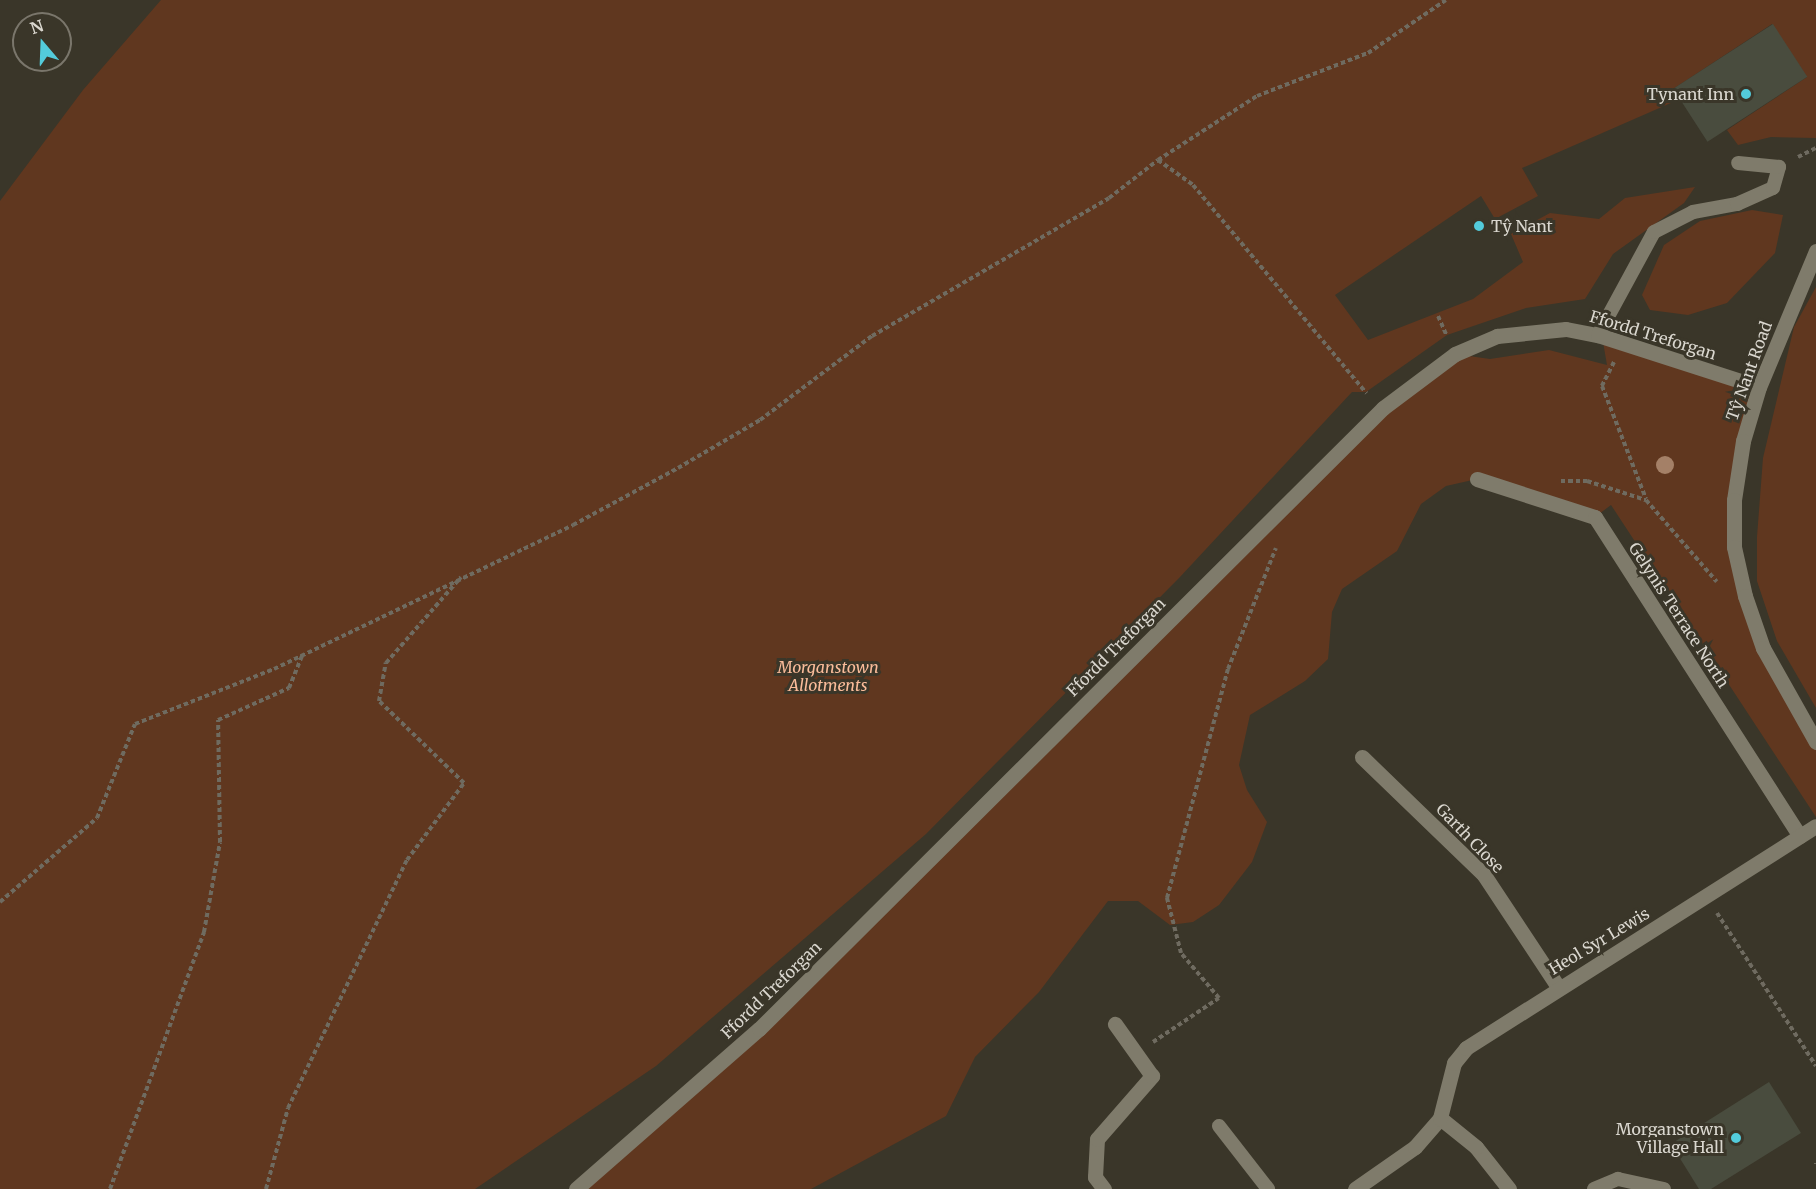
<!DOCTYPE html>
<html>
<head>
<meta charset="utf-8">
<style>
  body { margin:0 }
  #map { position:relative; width:1816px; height:1189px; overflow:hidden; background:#3a3629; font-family:Merriweather,serif }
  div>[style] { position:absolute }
  .green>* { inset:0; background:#60371f }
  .building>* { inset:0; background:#494c3e; transform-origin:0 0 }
  .path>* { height:4px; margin-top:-2px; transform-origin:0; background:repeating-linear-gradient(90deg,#6f6b60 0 4.5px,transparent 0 7.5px) }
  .lane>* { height:14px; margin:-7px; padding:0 7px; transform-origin:7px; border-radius:7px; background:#7f7b6b }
  .street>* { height:15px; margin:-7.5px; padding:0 7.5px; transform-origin:7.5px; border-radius:7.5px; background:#7f7b6b }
  .secondary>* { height:15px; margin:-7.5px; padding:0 7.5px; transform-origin:7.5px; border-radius:7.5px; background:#7f7b6b }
  .trees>* { width:18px; height:18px; margin:-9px; border-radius:50%; background:#a48067 }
  .dots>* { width:16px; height:16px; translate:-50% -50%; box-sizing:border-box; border:3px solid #3a3629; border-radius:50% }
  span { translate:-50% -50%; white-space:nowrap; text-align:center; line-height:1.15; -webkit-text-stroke:6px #3a3629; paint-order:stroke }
  .poi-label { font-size:16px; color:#dad7cf }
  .right { translate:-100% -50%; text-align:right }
  .left { translate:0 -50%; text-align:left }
  .street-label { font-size:16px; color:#dad7cf }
  .park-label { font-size:16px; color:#fabc9a; font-style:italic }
  .north { position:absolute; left:12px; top:12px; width:60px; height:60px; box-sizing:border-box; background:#3a3629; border:2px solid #7a766b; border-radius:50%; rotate:341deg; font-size:16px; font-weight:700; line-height:24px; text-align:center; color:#dad7cf }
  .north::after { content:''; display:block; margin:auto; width:21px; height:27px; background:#53cbdb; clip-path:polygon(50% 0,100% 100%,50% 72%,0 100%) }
</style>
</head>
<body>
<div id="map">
  <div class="green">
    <div style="clip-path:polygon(161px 0,1816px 0,1816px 138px,1771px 137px,1738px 145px,1727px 130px,1807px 77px,1772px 24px,1673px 89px,1680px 99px,1522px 168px,1538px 196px,1495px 219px,1481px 196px,1335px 295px,1368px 340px,1473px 299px,1523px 262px,1511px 234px,1550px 213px,1599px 219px,1625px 198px,1695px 187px,1684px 203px,1613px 254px,1585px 299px,1526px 308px,1447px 335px,1366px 392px,1352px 392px,1180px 577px,926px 834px,656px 1066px,475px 1189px,0 1189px,0 201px,83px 90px)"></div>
    <div style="clip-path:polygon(1752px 210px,1783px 215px,1775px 253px,1727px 303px,1688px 315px,1650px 310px,1642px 295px,1664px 245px,1700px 221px)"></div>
    <div style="clip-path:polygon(1816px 287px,1816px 708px,1777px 641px,1757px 581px,1757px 537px,1763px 458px,1794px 327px)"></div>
    <div style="clip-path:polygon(1602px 336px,1759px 387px,1734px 500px,1745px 596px,1816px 742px,1816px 817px,1611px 505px,1595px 517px,1477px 479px,1446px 486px,1421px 504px,1397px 551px,1342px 589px,1332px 612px,1328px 659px,1305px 681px,1250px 715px,1239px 765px,1247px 790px,1267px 822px,1252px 862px,1219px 905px,1193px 922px,1170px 925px,1138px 901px,1108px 901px,1039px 992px,975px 1057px,946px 1116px,811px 1189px,572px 1189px,820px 968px,1277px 511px,1455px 354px,1490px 359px,1549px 350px,1607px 365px)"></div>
  </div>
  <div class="building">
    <div style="left:1773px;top:24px;width:63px;height:119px;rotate:57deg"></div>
    <div style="clip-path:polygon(1769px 1082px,1801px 1133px,1711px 1189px,1699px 1189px,1671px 1144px)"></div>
  </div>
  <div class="path">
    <div style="left:1798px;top:157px;width:20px;rotate:-27deg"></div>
    <div style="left:1158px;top:160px;width:118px;rotate:-32.9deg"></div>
    <div style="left:1257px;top:96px;width:119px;rotate:-21.2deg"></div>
    <div style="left:1368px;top:53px;width:94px;rotate:-34.2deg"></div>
    <div style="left:1438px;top:316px;width:20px;rotate:66deg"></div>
    <div style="left:1614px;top:362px;width:27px;rotate:117deg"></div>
    <div style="left:1602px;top:386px;width:121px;rotate:68.7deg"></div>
    <div style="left:1561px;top:481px;width:26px"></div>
    <div style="left:1587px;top:481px;width:62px;rotate:17.9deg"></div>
    <div style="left:1646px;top:500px;width:108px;rotate:49.1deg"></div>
    <div style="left:0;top:902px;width:128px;rotate:-40.9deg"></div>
    <div style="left:97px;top:818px;width:101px;rotate:-68deg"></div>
    <div style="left:135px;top:724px;width:149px;rotate:-21.6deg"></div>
    <div style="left:274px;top:669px;width:332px;rotate:-25.7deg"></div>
    <div style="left:573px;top:525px;width:119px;rotate:-28.5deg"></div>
    <div style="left:678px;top:468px;width:95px;rotate:-30.3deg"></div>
    <div style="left:760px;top:420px;width:140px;rotate:-36.9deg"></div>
    <div style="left:872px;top:336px;width:274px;rotate:-30.2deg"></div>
    <div style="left:1109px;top:198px;width:62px;rotate:-37.8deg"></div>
    <div style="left:1158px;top:160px;width:43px;rotate:35.5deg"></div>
    <div style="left:1193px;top:185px;width:271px;rotate:50.2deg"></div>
    <div style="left:1717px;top:913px;width:182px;rotate:57.1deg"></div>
    <div style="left:1153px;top:1042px;width:79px;rotate:-33.7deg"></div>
    <div style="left:1219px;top:998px;width:59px;rotate:-130.2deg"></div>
    <div style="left:1181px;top:953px;width:57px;rotate:-104.3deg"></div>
    <div style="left:1167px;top:898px;width:237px;rotate:-75.1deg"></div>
    <div style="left:1228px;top:669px;width:130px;rotate:-68.4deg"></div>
    <div style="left:1816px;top:1164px;width:1px;rotate:-90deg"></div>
    <div style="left:110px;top:1189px;width:274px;rotate:-69.9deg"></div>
    <div style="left:204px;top:932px;width:91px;rotate:-79.9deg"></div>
    <div style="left:220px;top:842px;width:122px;rotate:-90.9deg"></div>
    <div style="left:218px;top:720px;width:78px;rotate:-24.3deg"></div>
    <div style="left:289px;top:688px;width:37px;rotate:-68deg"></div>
    <div style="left:266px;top:1189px;width:84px;rotate:-74.8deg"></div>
    <div style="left:288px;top:1108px;width:275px;rotate:-64.4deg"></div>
    <div style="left:407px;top:860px;width:96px;rotate:-53.5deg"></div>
    <div style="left:464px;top:783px;width:118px;rotate:-136deg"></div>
    <div style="left:379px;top:701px;width:39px;rotate:-80deg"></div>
    <div style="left:386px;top:663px;width:114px;rotate:-48.9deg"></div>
  </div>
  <div class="lane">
    <div style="left:1598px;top:335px;width:117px;rotate:-61.5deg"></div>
    <div style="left:1654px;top:232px;width:44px;rotate:-27.1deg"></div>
    <div style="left:1693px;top:212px;width:45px;rotate:-10.3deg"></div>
    <div style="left:1737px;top:204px;width:39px;rotate:-24deg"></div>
    <div style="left:1773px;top:188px;width:22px;rotate:-74deg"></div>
    <div style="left:1779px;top:167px;width:41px;rotate:-174.4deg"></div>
    <div style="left:1219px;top:1126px;width:80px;rotate:52.1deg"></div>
    <div style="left:1594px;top:1189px;width:26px;rotate:-23deg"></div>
    <div style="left:1618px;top:1179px;width:47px;rotate:12.3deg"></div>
  </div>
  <div class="street">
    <div style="left:1477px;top:479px;width:124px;rotate:17.9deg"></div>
    <div style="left:1595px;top:517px;width:379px;rotate:57.3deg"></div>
    <div style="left:1362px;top:757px;width:170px;rotate:44deg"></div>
    <div style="left:1484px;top:875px;width:134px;rotate:56.5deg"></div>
    <div style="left:576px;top:1189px;width:243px;rotate:-41.2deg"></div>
    <div style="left:759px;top:1029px;width:880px;rotate:-44.86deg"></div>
    <div style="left:1383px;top:408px;width:90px;rotate:-36.9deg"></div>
    <div style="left:1455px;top:354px;width:46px;rotate:-23.2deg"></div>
    <div style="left:1497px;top:336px;width:69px;rotate:-5.8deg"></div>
    <div style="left:1566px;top:329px;width:33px;rotate:11deg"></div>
    <div style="left:1598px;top:335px;width:169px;rotate:17.9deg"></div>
    <div style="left:1104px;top:1189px;width:15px;rotate:-127deg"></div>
    <div style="left:1095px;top:1177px;width:38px;rotate:-87deg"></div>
    <div style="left:1097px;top:1139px;width:84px;rotate:-48.9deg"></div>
    <div style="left:1152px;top:1076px;width:64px;rotate:-125.4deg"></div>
    <div style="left:1355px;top:1189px;width:73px;rotate:-35deg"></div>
    <div style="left:1415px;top:1147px;width:38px;rotate:-49deg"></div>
    <div style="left:1509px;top:1189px;width:53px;rotate:-128.2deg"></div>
    <div style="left:1476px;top:1147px;width:46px;rotate:-141.1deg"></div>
    <div style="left:1440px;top:1118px;width:57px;rotate:-75.7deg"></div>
    <div style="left:1454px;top:1063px;width:19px;rotate:-51deg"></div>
    <div style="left:1466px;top:1048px;width:414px;rotate:-32.4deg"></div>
  </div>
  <div class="secondary">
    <div style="left:1816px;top:251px;width:147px;rotate:112.7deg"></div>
    <div style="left:1759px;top:387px;width:56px;rotate:106.5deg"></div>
    <div style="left:1743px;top:441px;width:60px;rotate:98.7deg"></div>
    <div style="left:1734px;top:500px;width:47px;rotate:90deg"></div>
    <div style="left:1734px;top:547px;width:50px;rotate:77.3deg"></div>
    <div style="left:1745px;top:596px;width:55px;rotate:70.9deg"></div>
    <div style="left:1763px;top:648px;width:108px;rotate:60.6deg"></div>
  </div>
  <div class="trees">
    <div style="left:1665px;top:465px"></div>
  </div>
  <div class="dots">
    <div style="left:1746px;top:94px;background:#53cbdb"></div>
    <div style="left:1479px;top:226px;background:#53cbdb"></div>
    <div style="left:1736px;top:1138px;background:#53cbdb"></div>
  </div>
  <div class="poi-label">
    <span class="right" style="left:1734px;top:94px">Tynant Inn</span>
    <span class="left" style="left:1491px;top:226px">Tŷ Nant</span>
    <span class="right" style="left:1724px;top:1138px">Morganstown<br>Village Hall</span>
  </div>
  <div class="street-label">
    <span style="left:1653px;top:335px;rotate:17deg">Ffordd Treforgan</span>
    <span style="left:1749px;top:371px;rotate:-70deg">Tŷ Nant Road</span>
    <span style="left:1679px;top:615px;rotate:57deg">Gelynis Terrace North</span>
    <span style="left:1116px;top:647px;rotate:-45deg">Ffordd Treforgan</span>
    <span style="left:1470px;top:838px;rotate:46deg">Garth Close</span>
    <span style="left:1599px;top:941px;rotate:-31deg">Heol Syr Lewis</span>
    <span style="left:771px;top:990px;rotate:-44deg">Ffordd Treforgan</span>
  </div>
  <div class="park-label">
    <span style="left:828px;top:676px">Morganstown<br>Allotments</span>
  </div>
  <div class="north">N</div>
</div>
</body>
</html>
